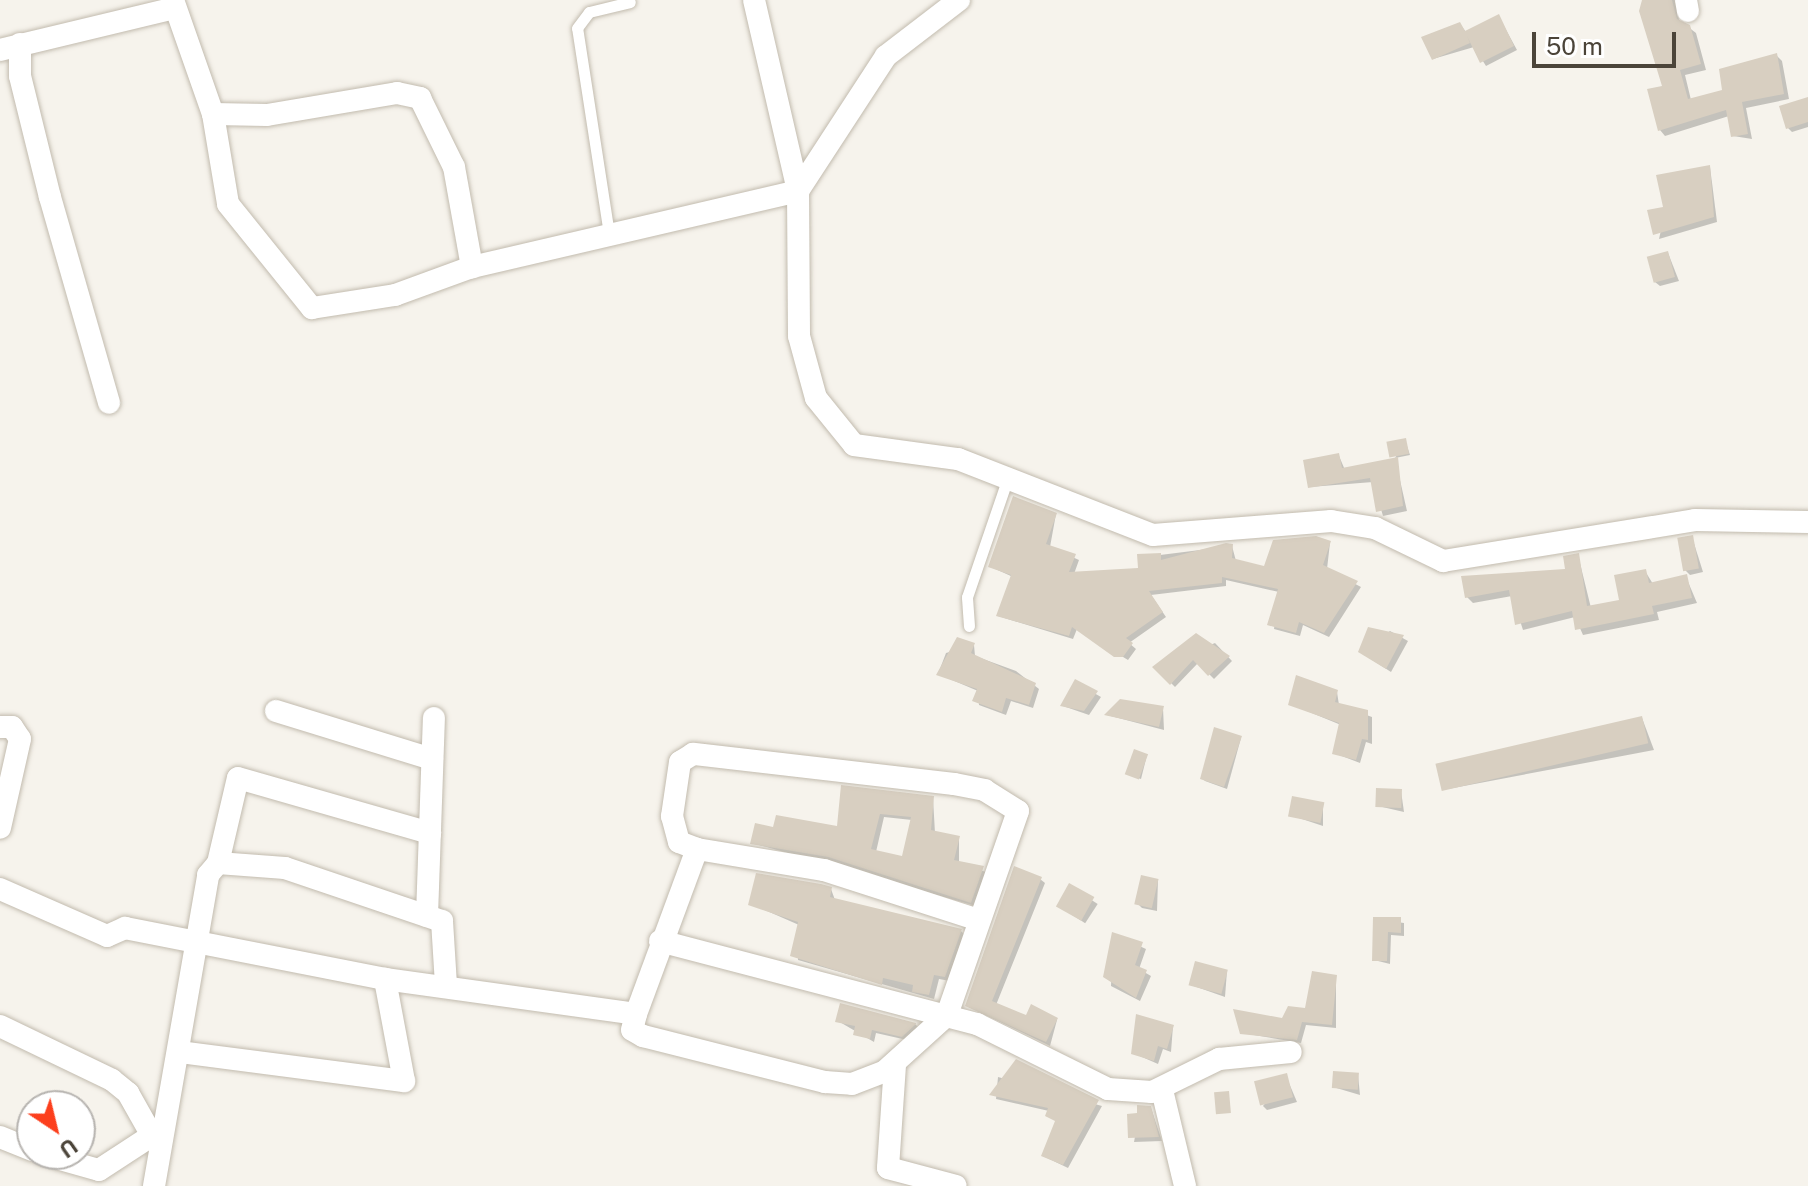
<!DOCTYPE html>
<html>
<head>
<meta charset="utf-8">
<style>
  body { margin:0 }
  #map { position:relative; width:1808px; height:1186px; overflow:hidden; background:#f6f3ec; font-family:"Public Sans",sans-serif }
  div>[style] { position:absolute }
  .shadow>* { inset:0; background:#0003; transform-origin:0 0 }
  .building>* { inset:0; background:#d8cfc1; transform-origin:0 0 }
  .roads { filter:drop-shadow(0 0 2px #c2bbae) drop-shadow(0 0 2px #c2bbae) }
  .service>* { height:11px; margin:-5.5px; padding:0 5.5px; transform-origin:5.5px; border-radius:5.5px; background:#fff }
  .minor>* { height:22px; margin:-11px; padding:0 11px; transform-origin:11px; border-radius:11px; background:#fff }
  span { translate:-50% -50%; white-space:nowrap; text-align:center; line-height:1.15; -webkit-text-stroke:6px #fff; paint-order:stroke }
  .north { position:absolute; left:16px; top:1090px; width:80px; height:80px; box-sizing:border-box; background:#fff; border:2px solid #b7b4b0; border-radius:50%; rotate:145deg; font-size:22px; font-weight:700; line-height:32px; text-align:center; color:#4b4439 }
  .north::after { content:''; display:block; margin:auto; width:28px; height:36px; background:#fc3f1d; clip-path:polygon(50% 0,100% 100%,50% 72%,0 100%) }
  .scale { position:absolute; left:1532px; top:32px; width:144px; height:36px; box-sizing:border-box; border:4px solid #4b4439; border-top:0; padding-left:10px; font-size:24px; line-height:28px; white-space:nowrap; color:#4b4439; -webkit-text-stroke:6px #fff; paint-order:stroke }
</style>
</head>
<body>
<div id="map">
  <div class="shadow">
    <div style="clip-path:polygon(1643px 0,1675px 0,1679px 20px,1696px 33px,1706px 70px,1685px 75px,1691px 100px,1725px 91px,1776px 55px,1782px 61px,1789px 99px,1746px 108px,1752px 139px,1733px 136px,1729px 116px,1665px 136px,1660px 130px,1664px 87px)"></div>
    <div style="clip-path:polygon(1499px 17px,1517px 50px,1486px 66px,1474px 47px,1433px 59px,1460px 24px,1466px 32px)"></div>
    <div style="clip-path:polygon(1808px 99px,1808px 127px,1792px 132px,1788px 128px)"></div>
    <div style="clip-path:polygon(1710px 167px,1717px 222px,1659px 239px,1666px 208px)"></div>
    <div style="clip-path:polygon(1668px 253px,1679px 281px,1660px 286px,1655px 282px)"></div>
    <div style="clip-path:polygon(1405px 440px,1410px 455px,1395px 458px,1407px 511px,1383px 516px,1373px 482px,1310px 487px,1339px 456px,1345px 470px,1394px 460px)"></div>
    <div style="clip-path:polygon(1056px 514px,1050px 547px,1079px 560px,1074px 574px,1140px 569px,1160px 555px,1232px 546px,1236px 561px,1265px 569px,1330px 543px,1327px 569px,1361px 587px,1329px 637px,1303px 625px,1300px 636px,1274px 629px,1279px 592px,1226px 580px,1226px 586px,1151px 595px,1166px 617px,1129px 643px,1136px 649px,1128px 660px,1077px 629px,1073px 639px,998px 616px,1013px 577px,991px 567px)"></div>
    <div style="clip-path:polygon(1692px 537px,1703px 572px,1690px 575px,1685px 570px)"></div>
    <div style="clip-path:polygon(1578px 555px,1591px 608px,1621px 601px,1645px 571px,1653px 584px,1686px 577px,1697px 603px,1657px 612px,1659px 620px,1583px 635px,1575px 617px,1523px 630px,1512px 596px,1473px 603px,1467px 597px,1568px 571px)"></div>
    <div style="clip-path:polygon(1390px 631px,1408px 641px,1391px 672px,1360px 652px)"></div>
    <div style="clip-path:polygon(1215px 643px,1232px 661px,1214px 679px,1198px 663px,1175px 687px,1155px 667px)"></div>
    <div style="clip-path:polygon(974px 645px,975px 656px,1016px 671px,1039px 689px,1033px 708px,1011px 701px,1006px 715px,979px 705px,978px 691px,938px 674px,946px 653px)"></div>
    <div style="clip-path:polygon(1075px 682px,1101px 697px,1089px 715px,1063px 706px)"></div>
    <div style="clip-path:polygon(1337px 692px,1339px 705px,1372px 717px,1372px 744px,1366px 742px,1360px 763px,1334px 753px,1341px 725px,1290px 704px)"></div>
    <div style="clip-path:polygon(1163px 708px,1164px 730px,1107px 715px)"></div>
    <div style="clip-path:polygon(1642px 718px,1654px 750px,1448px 789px,1440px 782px)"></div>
    <div style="clip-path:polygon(1241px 738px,1227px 789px,1205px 781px,1202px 778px)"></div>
    <div style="clip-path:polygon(1147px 755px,1141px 779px,1129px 775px)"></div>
    <div style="clip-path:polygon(evenodd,843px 787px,933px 798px,935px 833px,959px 838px,959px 863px,986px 872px,976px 906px,752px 843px,774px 830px,839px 828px,843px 787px,884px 817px,912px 820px,903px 858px,876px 852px,884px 817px)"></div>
    <div style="clip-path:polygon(1401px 791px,1404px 812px,1378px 806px)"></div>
    <div style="clip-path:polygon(1323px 804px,1323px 826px,1290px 815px)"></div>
    <div style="clip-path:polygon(1040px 879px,1045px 883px,996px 1005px,1026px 1017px,1032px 1007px,1057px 1020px,1050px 1046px,967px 1006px)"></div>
    <div style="clip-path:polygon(1158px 880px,1157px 911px,1142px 908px,1137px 903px)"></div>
    <div style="left:1070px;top:886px;width:33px;height:23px;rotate:33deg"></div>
    <div style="clip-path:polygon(831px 889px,835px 900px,961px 931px,966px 936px,950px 981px,939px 979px,934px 999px,798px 960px,799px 925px,751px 904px)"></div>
    <div style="clip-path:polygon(1375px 919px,1404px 923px,1404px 936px,1391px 935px,1390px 964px,1374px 960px)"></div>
    <div style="clip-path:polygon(1113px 934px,1146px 949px,1139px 969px,1151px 976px,1140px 1001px,1111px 986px)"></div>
    <div style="clip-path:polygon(1227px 971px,1225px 997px,1191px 985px)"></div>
    <div style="clip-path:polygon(1336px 977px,1336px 1028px,1306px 1025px,1301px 1043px,1242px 1033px,1307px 1010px)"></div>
    <div style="clip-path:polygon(838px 1021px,915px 1024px,919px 1028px,907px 1040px,876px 1033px,874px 1042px)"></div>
    <div style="clip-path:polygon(1173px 1026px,1171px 1052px,1163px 1049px,1158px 1064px,1133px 1053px)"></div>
    <div style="clip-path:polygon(1358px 1075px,1360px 1095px,1333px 1087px)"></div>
    <div style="clip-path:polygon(1286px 1076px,1297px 1102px,1267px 1110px,1263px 1106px)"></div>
    <div style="clip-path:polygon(998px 1077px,1102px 1106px,1068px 1168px,1043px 1156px,1057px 1123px,1049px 1111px,996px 1099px)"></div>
    <div style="clip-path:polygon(1151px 1108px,1162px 1141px,1134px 1142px,1139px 1115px)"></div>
  </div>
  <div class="building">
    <div style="clip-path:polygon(1642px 0,1672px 0,1677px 19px,1690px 25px,1701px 64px,1680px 70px,1688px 99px,1722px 90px,1719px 69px,1777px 53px,1784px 94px,1742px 102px,1748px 134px,1731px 137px,1726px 110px,1658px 131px,1647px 89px,1662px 86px,1639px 11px)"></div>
    <div style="clip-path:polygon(1499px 14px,1514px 46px,1480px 63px,1467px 36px,1470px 43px,1432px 60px,1421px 37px,1460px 22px,1465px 31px)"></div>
    <div style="clip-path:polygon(1808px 97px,1808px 122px,1786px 129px,1779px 106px)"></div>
    <div style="clip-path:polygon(1710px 165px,1714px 217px,1653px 235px,1647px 210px,1663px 207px,1656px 175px)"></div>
    <div style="left:1668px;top:251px;width:27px;height:22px;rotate:75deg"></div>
    <div style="left:1406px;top:438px;width:16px;height:20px;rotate:79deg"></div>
    <div style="clip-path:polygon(1339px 453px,1342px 468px,1398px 457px,1403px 506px,1376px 512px,1370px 478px,1308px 488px,1303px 460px)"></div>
    <div style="clip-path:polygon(1013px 496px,1057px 513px,1046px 544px,1076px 554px,1069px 572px,1138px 568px,1137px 554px,1161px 553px,1161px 560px,1226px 543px,1233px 544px,1232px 558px,1264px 566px,1273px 540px,1316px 536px,1331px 541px,1323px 565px,1358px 581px,1324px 633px,1299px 622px,1296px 633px,1267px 625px,1278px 589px,1222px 577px,1222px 583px,1149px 591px,1163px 612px,1126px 638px,1133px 643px,1123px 657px,1114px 657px,1072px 627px,1069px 636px,996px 616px,1011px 575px,988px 567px)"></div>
    <div style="left:1693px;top:535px;width:34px;height:16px;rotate:80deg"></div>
    <div style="clip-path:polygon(1579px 553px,1587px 606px,1619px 600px,1614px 575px,1646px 569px,1649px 583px,1687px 574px,1692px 598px,1652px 606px,1654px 614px,1575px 630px,1572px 611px,1515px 625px,1509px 590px,1465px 598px,1461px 576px,1565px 569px,1563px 556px)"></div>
    <div style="clip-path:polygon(1368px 627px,1404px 635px,1386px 669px,1358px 652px)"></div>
    <div style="clip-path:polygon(1196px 633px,1230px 656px,1208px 676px,1193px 660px,1170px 685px,1152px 667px)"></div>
    <div style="clip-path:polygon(957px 637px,975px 643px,971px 653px,1036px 683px,1029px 705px,1006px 698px,1002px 712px,972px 701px,977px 689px,936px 675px)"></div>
    <div style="clip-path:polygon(1296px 675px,1338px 690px,1335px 702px,1368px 710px,1368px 740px,1362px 739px,1356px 760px,1332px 754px,1339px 723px,1288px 705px)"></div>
    <div style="clip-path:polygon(1075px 679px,1098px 691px,1084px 711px,1060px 706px)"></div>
    <div style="clip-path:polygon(1120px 699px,1164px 706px,1159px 727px,1104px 715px)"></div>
    <div style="left:1642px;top:716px;width:28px;height:212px;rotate:77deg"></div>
    <div style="clip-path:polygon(1214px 727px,1242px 736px,1224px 787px,1200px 779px)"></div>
    <div style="left:1134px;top:749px;width:15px;height:27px;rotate:20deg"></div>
    <div style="clip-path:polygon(evenodd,841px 785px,934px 796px,931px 830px,960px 836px,954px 860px,984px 866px,971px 903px,828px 857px,750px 844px,755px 823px,773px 827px,776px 815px,837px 826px,841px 785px,880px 814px,911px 817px,902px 856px,871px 849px,880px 814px)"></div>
    <div style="left:1376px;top:788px;width:26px;height:19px;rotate:2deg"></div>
    <div style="left:1292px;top:796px;width:33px;height:21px;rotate:11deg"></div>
    <div style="clip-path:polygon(1014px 866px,1042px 877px,992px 1001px,1026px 1015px,1031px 1004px,1058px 1018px,1046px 1042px,965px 1006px)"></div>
    <div style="clip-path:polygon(756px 873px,821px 884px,832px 887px,830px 897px,962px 929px,945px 977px,934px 975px,929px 995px,912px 992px,913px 985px,883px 978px,882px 985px,790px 956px,798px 922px,748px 905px)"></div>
    <div style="left:1141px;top:875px;width:18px;height:30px;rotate:13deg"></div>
    <div style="left:1069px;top:883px;width:29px;height:27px;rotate:29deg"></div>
    <div style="clip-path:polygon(1373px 917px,1401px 917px,1401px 933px,1388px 932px,1387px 961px,1372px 961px)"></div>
    <div style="clip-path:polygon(1112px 932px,1143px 942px,1135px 965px,1147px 970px,1136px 998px,1103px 977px)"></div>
    <div style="left:1195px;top:961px;width:34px;height:25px;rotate:15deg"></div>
    <div style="clip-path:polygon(1312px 971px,1337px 975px,1332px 1025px,1302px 1022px,1297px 1040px,1240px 1034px,1233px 1009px,1282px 1018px,1288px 1006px,1305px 1008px)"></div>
    <div style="clip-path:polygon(840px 1003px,916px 1023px,916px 1024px,902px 1037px,872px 1030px,870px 1039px,853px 1035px,855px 1026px,835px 1022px)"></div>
    <div style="clip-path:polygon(1136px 1014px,1174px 1025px,1167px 1049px,1158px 1046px,1154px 1061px,1131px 1054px)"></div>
    <div style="clip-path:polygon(1016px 1059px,1099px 1100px,1063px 1165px,1041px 1156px,1055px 1121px,1045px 1116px,1048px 1108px,989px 1095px)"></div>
    <div style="left:1333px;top:1071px;width:26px;height:17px;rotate:4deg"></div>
    <div style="left:1287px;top:1073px;width:25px;height:34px;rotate:76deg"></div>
    <div style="left:1229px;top:1091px;width:22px;height:15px;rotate:85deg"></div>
    <div style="clip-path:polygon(1137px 1105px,1151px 1106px,1159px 1137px,1128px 1138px,1127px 1114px,1137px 1113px)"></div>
  </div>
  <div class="roads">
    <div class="service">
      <div style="left:609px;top:234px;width:208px;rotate:-98.8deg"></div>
      <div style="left:577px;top:28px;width:20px;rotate:-53deg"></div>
      <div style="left:589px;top:12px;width:42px;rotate:-13.7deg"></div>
      <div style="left:969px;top:626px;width:29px;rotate:-94deg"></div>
      <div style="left:967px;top:597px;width:127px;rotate:-71.1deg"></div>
    </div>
    <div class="minor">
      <div style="left:173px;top:0;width:121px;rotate:70.7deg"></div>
      <div style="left:213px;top:114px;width:91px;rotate:80.5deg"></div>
      <div style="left:228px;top:204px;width:134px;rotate:51.1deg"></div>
      <div style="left:312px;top:308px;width:84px;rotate:-8.9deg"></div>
      <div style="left:395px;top:295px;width:82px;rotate:-20deg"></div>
      <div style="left:472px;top:267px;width:335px;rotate:-13.1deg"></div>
      <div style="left:798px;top:191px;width:161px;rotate:-56.9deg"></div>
      <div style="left:886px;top:56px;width:92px;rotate:-37.5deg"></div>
      <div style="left:754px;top:0;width:196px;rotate:77deg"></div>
      <div style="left:798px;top:191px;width:145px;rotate:89.6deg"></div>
      <div style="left:799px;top:336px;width:64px;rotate:74.7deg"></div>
      <div style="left:816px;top:398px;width:60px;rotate:51deg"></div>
      <div style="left:854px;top:445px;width:105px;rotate:7.7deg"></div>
      <div style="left:958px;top:459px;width:209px;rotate:21.3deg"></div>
      <div style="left:1153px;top:535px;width:179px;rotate:-4.5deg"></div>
      <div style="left:1331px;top:521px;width:45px;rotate:9deg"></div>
      <div style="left:1375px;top:528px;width:76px;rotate:25.9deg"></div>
      <div style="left:1443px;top:561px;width:255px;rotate:-9.2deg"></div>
      <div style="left:1695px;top:520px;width:113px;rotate:1deg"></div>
      <div style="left:1686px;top:0;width:11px;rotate:80deg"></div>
      <div style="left:20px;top:44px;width:32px;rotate:90deg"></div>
      <div style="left:20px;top:76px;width:125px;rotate:76.1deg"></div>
      <div style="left:50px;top:197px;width:214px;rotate:74deg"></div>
      <div style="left:0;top:50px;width:180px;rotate:-13.5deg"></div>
      <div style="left:213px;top:114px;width:54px;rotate:1.1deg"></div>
      <div style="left:267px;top:115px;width:132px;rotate:-9.6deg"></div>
      <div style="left:397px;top:93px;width:24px;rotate:12deg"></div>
      <div style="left:420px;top:98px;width:77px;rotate:63.8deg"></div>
      <div style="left:454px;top:167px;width:102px;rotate:79.8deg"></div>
      <div style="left:276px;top:711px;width:163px;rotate:17.1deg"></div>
      <div style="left:0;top:727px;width:12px"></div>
      <div style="left:12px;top:727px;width:14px;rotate:56deg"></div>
      <div style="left:20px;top:739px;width:91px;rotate:102.7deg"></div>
      <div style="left:218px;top:863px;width:87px;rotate:-76.8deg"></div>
      <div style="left:238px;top:778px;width:200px;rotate:16deg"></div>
      <div style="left:0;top:889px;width:117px;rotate:23.7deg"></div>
      <div style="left:107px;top:936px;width:20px;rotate:-24deg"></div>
      <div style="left:125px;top:928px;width:265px;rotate:11.1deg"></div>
      <div style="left:385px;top:979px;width:253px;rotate:7.9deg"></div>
      <div style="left:636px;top:1014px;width:176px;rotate:-69.7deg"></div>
      <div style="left:697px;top:849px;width:129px;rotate:9.4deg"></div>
      <div style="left:824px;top:870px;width:163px;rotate:17.9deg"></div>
      <div style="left:427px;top:916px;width:198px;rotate:-88deg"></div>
      <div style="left:660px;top:941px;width:328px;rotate:14.7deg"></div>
      <div style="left:977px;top:1024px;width:146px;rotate:26.4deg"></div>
      <div style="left:1108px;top:1089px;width:44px;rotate:3.9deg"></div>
      <div style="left:1152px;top:1092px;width:75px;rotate:-26.2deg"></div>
      <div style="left:1219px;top:1059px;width:72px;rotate:-5.6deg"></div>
      <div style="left:636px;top:1014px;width:16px;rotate:104deg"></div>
      <div style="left:632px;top:1030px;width:13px;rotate:29deg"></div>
      <div style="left:643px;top:1036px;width:188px;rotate:14.2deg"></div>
      <div style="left:825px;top:1082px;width:27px;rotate:4deg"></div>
      <div style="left:852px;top:1084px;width:34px;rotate:-21deg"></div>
      <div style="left:884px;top:1072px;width:85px;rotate:-42.1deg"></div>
      <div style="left:947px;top:1015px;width:216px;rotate:-70.8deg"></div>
      <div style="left:1018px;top:811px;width:39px;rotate:-148deg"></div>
      <div style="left:985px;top:790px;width:32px;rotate:-169deg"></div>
      <div style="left:954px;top:784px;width:263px;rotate:-173.4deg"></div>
      <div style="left:693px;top:754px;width:15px;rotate:148deg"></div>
      <div style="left:680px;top:762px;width:55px;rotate:98.4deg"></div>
      <div style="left:672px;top:816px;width:27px;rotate:75deg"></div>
      <div style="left:679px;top:842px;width:19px;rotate:21deg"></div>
      <div style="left:0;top:1026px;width:124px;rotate:25.7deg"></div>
      <div style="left:112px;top:1080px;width:21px;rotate:39deg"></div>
      <div style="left:128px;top:1093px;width:47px;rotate:60.7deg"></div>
      <div style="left:180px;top:1052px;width:226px;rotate:7.4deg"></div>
      <div style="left:404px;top:1081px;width:104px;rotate:-100.6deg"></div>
      <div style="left:895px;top:1065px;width:103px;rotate:93.9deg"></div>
      <div style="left:888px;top:1168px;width:70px;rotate:14.8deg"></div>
      <div style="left:1162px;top:1090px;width:99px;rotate:76.5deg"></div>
      <div style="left:0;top:1137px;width:35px;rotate:22deg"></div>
      <div style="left:42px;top:1154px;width:59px;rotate:15.7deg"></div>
      <div style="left:99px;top:1170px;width:75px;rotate:-33.1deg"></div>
      <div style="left:154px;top:1186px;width:316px;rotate:-80.1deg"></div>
      <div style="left:208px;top:875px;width:16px;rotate:-50deg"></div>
      <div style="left:218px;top:863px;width:67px;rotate:4.3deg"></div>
      <div style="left:285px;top:868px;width:166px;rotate:18.7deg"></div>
      <div style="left:442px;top:921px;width:64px;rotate:86.4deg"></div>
    </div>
  </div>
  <div class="north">U</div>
  <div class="scale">50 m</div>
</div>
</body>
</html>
